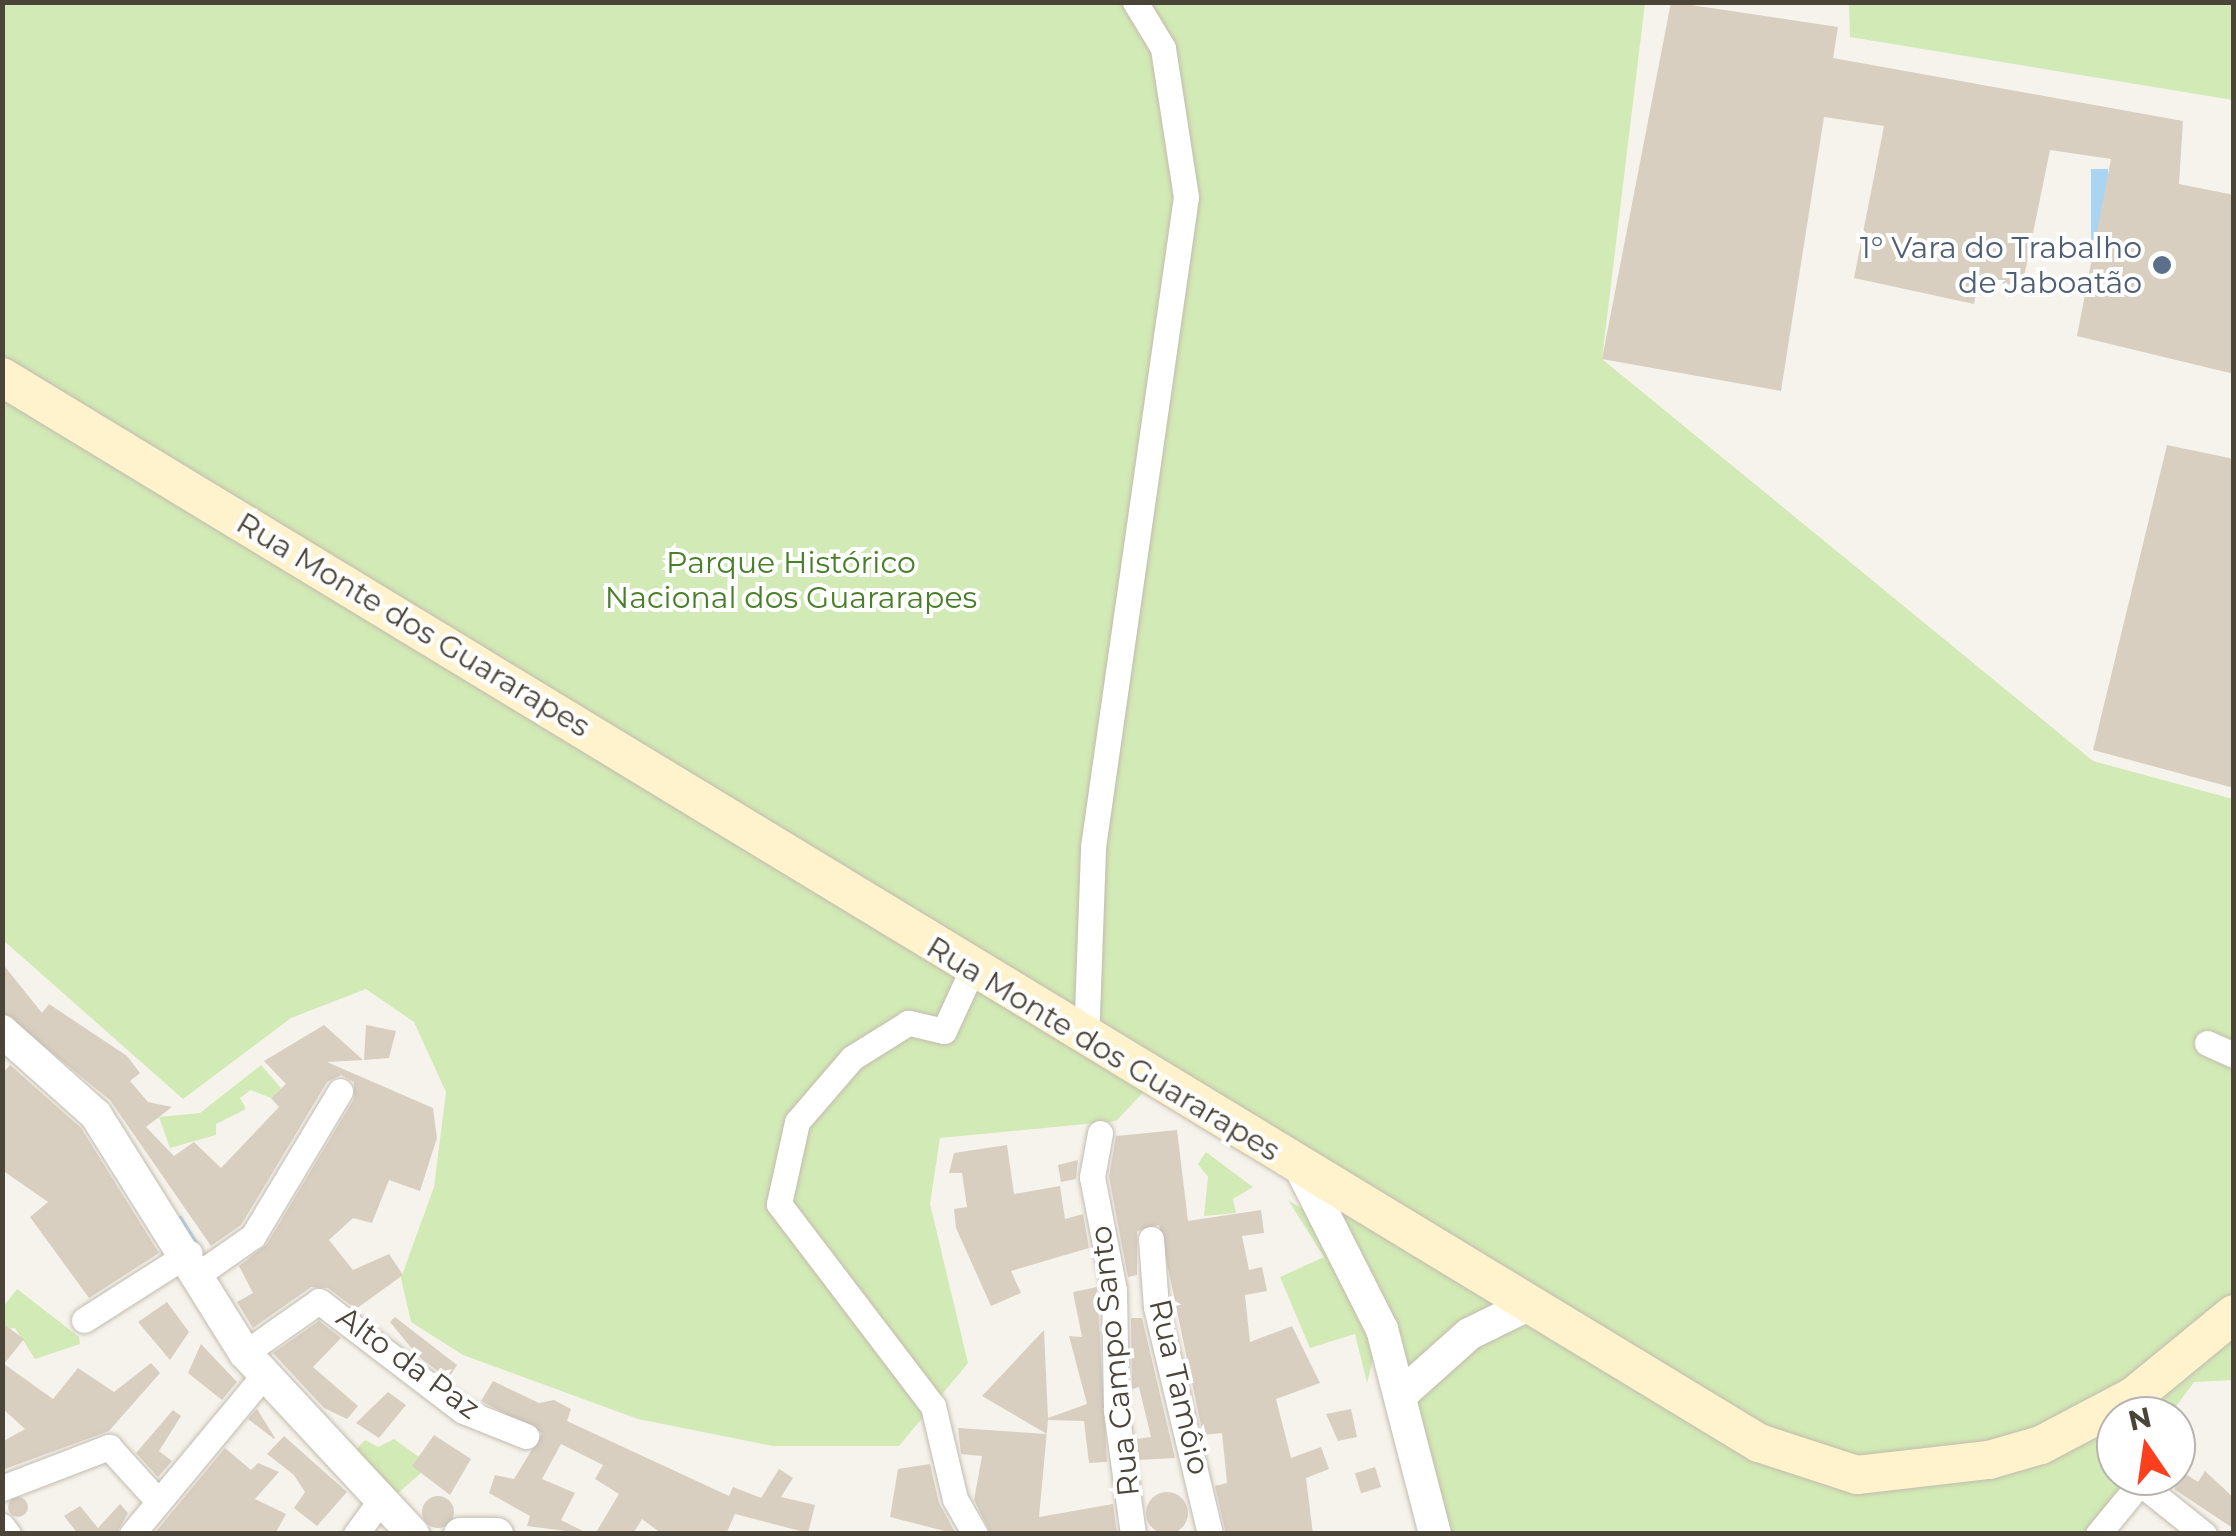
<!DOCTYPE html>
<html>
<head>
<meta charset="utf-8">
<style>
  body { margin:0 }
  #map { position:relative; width:2236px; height:1536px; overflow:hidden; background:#f6f3ec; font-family:Montserrat,sans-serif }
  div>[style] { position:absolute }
  .green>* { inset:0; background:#d2eab5 }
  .water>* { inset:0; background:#a9d4f2; transform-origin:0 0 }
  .stream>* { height:6px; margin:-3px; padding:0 3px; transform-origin:3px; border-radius:3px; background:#a9d4f2 }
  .building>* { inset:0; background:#d8cfc1; transform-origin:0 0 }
  .round { border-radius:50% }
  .roads { filter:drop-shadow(0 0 2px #c2bbae) drop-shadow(0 0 2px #c2bbae) }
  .minor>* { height:25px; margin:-12.5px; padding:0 12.5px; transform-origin:12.5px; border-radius:12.5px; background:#fff }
  .tertiary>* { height:32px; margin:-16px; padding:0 16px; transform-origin:16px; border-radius:16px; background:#fff }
  .secondary>* { height:38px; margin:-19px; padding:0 19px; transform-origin:19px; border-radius:19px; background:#fff3cd }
  .dots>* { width:28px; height:28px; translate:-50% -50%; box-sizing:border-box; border:5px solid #fff; border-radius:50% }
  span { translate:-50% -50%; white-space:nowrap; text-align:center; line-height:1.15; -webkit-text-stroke:8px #fff; paint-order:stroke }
  .service-label { font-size:30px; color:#4e5e75 }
  .right { translate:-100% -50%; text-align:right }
  .park-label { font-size:30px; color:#4a7f2a }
  .street-label { font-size:30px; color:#4b4439 }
  .frame { position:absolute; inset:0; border:5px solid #4b4439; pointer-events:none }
  .north { position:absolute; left:2096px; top:1396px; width:100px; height:100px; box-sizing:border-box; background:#fff; border:2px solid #b7b4b0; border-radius:50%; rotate:347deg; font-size:28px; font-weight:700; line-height:40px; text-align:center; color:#4b4439 }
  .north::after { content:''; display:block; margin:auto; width:35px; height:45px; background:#fc3f1d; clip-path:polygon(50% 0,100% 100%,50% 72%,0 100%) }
</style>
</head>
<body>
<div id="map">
  <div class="green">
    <div style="clip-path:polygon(2px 3px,1645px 3px,1602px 359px,2093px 761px,2233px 799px,2233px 1380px,2194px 1382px,2169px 1416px,2116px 1416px,2116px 1476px,2134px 1476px,2085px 1533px,1425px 1533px,1376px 1348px,1367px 1383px,1355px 1334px,1310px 1348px,1280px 1277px,1324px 1257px,1288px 1200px,1335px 1230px,1300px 1167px,1153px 1082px,1116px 1121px,940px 1138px,930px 1204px,968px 1363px,899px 1446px,773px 1446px,638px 1419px,463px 1355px,411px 1322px,401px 1278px,434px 1187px,446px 1092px,414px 1022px,366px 989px,291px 1018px,183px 1099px,3px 940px)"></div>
    <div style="clip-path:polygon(1827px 3px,2233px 3px,2233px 100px,1850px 37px,1849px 5px)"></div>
    <div style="clip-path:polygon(261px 1065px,281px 1088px,271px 1098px,251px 1090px,240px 1098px,246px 1109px,216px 1124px,216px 1135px,170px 1148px,159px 1117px,200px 1113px)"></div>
    <div style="clip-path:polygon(1206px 1152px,1253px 1187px,1233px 1199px,1236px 1213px,1204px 1216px,1208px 1177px,1198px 1164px)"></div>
    <div style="clip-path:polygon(17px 1289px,79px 1337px,80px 1344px,35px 1359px,15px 1328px,3px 1329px,2px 1308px)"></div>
    <div style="clip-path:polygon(394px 1439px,419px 1457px,422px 1472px,395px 1496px,348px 1458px,365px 1440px,378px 1447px)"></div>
  </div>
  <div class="water">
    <div style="left:2091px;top:169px;width:17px;height:166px"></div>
  </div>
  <div class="stream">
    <div style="left:180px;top:1219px;width:32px;rotate:58deg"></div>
  </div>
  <div class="building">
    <div style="clip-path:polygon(1671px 2px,1838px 27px,1833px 58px,2183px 121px,2179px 184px,2234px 195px,2234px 374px,2077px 336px,2111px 159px,2050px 150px,2022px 287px,1979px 279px,1974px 304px,1854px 278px,1884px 126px,1824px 117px,1781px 391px,1602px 359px)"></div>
    <div style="clip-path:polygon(2167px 445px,2234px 459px,2234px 788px,2093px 750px)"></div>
    <div style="clip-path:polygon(2px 963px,42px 1013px,49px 1004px,127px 1056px,140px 1073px,130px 1081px,148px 1102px,172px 1107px,146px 1127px,174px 1156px,194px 1142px,221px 1168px,279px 1107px,271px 1098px,286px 1084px,264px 1061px,324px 1025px,363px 1060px,327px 1062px,433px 1108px,437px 1138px,420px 1191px,389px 1180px,372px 1223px,353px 1218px,329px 1240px,353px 1270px,389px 1254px,403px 1275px,356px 1309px,328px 1288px,311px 1287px,253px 1328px,237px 1302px,253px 1293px,239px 1266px,267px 1244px,354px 1099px,354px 1082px,341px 1075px,327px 1082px,241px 1225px,211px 1246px,110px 1100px,2px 1012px)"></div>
    <div style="clip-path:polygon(366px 1025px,396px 1031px,389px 1058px,364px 1060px)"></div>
    <div style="clip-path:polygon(10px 1065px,81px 1128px,159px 1253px,89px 1298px,30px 1217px,48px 1202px,2px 1170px,2px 1074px)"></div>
    <div style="clip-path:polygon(1177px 1130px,1188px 1221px,1261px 1210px,1264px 1233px,1242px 1236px,1249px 1270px,1262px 1267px,1267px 1291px,1245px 1295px,1250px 1342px,1292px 1326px,1320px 1383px,1276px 1399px,1291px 1458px,1321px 1447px,1329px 1469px,1306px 1478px,1313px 1534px,1226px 1534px,1215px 1486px,1227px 1483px,1222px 1433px,1203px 1435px,1159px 1225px,1137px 1231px,1137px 1275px,1128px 1277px,1109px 1177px,1116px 1136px)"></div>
    <div style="clip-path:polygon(1007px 1145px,1014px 1194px,1060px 1186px,1065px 1219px,1083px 1214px,1089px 1248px,1011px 1271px,1021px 1293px,991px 1306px,956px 1228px,954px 1209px,967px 1207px,962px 1173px,949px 1173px,954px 1153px)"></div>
    <div style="clip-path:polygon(1078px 1160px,1076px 1179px,1061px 1182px,1058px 1165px)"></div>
    <div style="clip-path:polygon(1097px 1287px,1107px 1462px,1089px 1463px,1084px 1421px,1048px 1420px,1039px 1517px,1113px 1504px,1117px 1534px,991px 1534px,974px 1500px,982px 1456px,961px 1454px,958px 1428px,1047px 1434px,982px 1396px,1044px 1330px,1048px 1418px,1087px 1404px,1069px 1336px,1082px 1337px,1073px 1292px)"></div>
    <div style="clip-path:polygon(167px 1302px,189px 1332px,170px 1360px,138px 1322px)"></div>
    <div style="clip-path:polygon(395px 1317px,457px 1365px,448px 1379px,418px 1356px,390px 1322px)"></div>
    <div style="clip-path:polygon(1131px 1318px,1142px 1318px,1175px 1458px,1139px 1460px,1136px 1439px,1151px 1437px,1139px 1387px,1132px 1389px)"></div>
    <div style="clip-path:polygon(319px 1321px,341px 1338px,313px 1367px,358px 1406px,347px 1419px,324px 1408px,273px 1353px)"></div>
    <div style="clip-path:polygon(2px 1323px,24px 1339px,4px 1364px,53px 1399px,78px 1368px,114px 1392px,151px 1363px,160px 1373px,109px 1431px,2px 1470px,2px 1442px,25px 1429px,2px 1408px)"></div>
    <div style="clip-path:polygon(201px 1344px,237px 1382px,222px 1400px,188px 1373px)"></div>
    <div style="clip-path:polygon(493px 1381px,539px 1403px,554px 1400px,571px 1409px,567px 1421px,729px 1496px,733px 1487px,761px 1498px,779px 1469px,793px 1478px,781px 1497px,815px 1505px,808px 1533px,735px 1514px,726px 1534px,662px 1534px,642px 1519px,633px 1534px,595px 1534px,619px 1494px,595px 1479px,603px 1465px,561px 1444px,542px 1479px,575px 1493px,561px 1520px,589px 1534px,527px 1526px,530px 1516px,489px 1493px,495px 1475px,514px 1479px,542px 1433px,481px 1401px)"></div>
    <div style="clip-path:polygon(388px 1392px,406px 1405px,379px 1438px,356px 1423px)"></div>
    <div style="clip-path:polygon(257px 1409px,275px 1438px,274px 1439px,248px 1419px)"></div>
    <div style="clip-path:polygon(1351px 1409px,1357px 1437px,1338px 1441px,1326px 1414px)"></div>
    <div style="clip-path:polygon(173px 1410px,181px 1416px,159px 1451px,172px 1461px,158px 1477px,136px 1453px)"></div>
    <div style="clip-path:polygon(434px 1435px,471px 1459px,450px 1495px,412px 1466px)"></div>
    <div style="clip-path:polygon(284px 1436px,347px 1492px,317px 1526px,294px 1508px,305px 1492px,294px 1475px,267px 1454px)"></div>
    <div style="clip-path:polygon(225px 1448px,251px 1470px,258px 1463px,279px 1472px,255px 1499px,286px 1514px,275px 1534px,154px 1534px)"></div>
    <div style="clip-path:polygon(930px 1464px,939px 1503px,956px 1534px,890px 1517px,898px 1469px)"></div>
    <div style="left:1375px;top:1467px;width:21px;height:21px;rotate:73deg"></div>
    <div style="clip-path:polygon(2205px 1471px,2234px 1498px,2234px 1529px,2174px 1489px,2184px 1473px,2198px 1482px)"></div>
    <div class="round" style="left:1146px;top:1492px;width:42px;height:42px"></div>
    <div class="round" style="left:422px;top:1496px;width:32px;height:32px"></div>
    <div class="round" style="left:8px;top:1497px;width:20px;height:20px"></div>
    <div style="clip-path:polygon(120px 1504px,128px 1513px,116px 1534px,78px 1534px,64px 1516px,80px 1506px,98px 1528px)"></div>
  </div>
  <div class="roads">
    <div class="minor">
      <div style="left:972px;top:970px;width:67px;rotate:114.7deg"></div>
      <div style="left:944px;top:1031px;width:37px;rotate:-167deg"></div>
      <div style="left:908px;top:1023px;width:66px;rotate:148deg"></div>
      <div style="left:852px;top:1058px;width:84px;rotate:130.7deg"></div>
      <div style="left:797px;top:1122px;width:84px;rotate:102.4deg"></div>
      <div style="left:779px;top:1204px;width:254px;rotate:52.7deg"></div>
      <div style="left:933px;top:1406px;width:96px;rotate:76.7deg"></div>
      <div style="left:955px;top:1499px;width:40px;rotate:60.3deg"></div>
      <div style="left:1086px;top:1041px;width:194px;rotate:-87.9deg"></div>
      <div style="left:1093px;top:847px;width:657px;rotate:-81.86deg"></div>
      <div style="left:1186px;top:197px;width:151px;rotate:-98.8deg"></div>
      <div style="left:1163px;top:48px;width:54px;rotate:-121.3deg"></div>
      <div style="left:2207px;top:1043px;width:30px;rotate:24deg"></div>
      <div style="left:1100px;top:1133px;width:45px;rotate:100.3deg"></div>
      <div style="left:1092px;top:1177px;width:115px;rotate:79deg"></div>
      <div style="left:1114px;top:1290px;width:120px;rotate:89deg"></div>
      <div style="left:1116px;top:1410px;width:125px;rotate:82.2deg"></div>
      <div style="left:1151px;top:1239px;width:68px;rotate:85.8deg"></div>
      <div style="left:1156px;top:1307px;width:233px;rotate:76.6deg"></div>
      <div style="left:200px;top:1273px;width:65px;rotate:-34.9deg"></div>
      <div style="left:253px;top:1236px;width:169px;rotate:-59deg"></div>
      <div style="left:84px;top:1320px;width:125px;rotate:-32.5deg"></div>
      <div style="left:245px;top:1353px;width:90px;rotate:-35.1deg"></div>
      <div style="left:319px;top:1301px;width:181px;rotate:37.4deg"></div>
      <div style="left:463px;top:1411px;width:68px;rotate:21.6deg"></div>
      <div style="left:2px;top:1488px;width:115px;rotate:-21deg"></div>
      <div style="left:109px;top:1447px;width:72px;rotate:47.8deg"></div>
      <div style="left:2px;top:1526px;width:10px;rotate:53deg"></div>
      <div style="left:132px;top:1534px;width:205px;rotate:-50.3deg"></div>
      <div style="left:356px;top:1534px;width:37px;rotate:-54deg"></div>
      <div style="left:2098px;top:1534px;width:66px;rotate:-50.5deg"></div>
      <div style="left:2140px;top:1483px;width:82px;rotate:38.6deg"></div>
    </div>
    <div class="tertiary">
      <div style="left:2px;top:1031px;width:126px;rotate:41.8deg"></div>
      <div style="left:96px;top:1115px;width:281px;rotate:58deg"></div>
      <div style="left:245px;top:1353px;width:247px;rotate:47.1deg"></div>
      <div style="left:1300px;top:1167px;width:182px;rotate:63.2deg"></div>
      <div style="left:1382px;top:1329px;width:212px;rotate:75.5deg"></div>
      <div style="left:1402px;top:1394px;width:90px;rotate:-41.8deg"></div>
      <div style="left:1469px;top:1334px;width:61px;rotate:-26.1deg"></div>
      <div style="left:460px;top:1534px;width:37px"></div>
    </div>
    <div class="secondary">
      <div style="left:2px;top:377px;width:2055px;rotate:31.25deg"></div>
      <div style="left:1759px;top:1443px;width:103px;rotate:18.1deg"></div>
      <div style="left:1857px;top:1475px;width:133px;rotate:-6.5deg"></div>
      <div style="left:1989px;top:1460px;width:54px;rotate:-16.1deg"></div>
      <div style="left:2041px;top:1445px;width:105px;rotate:-27.8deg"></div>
      <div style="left:2134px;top:1396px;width:129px;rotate:-39.4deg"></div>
    </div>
  </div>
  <div class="dots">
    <div style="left:2162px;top:265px;background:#5c6f8a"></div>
  </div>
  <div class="service-label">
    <span class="right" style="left:2142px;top:265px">1° Vara do Trabalho<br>de Jaboatão</span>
  </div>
  <div class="park-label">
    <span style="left:791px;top:580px">Parque Histórico<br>Nacional dos Guararapes</span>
  </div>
  <div class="street-label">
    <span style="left:413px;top:625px;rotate:31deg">Rua Monte dos Guararapes</span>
    <span style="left:1103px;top:1049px;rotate:31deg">Rua Monte dos Guararapes</span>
    <span style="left:1115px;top:1361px;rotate:-96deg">Rua Campo Santo</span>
    <span style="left:408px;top:1363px;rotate:36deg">Alto da Paz</span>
    <span style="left:1179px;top:1387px;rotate:77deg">Rua Tamôio</span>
  </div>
  <div class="frame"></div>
  <div class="north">N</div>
</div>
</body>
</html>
